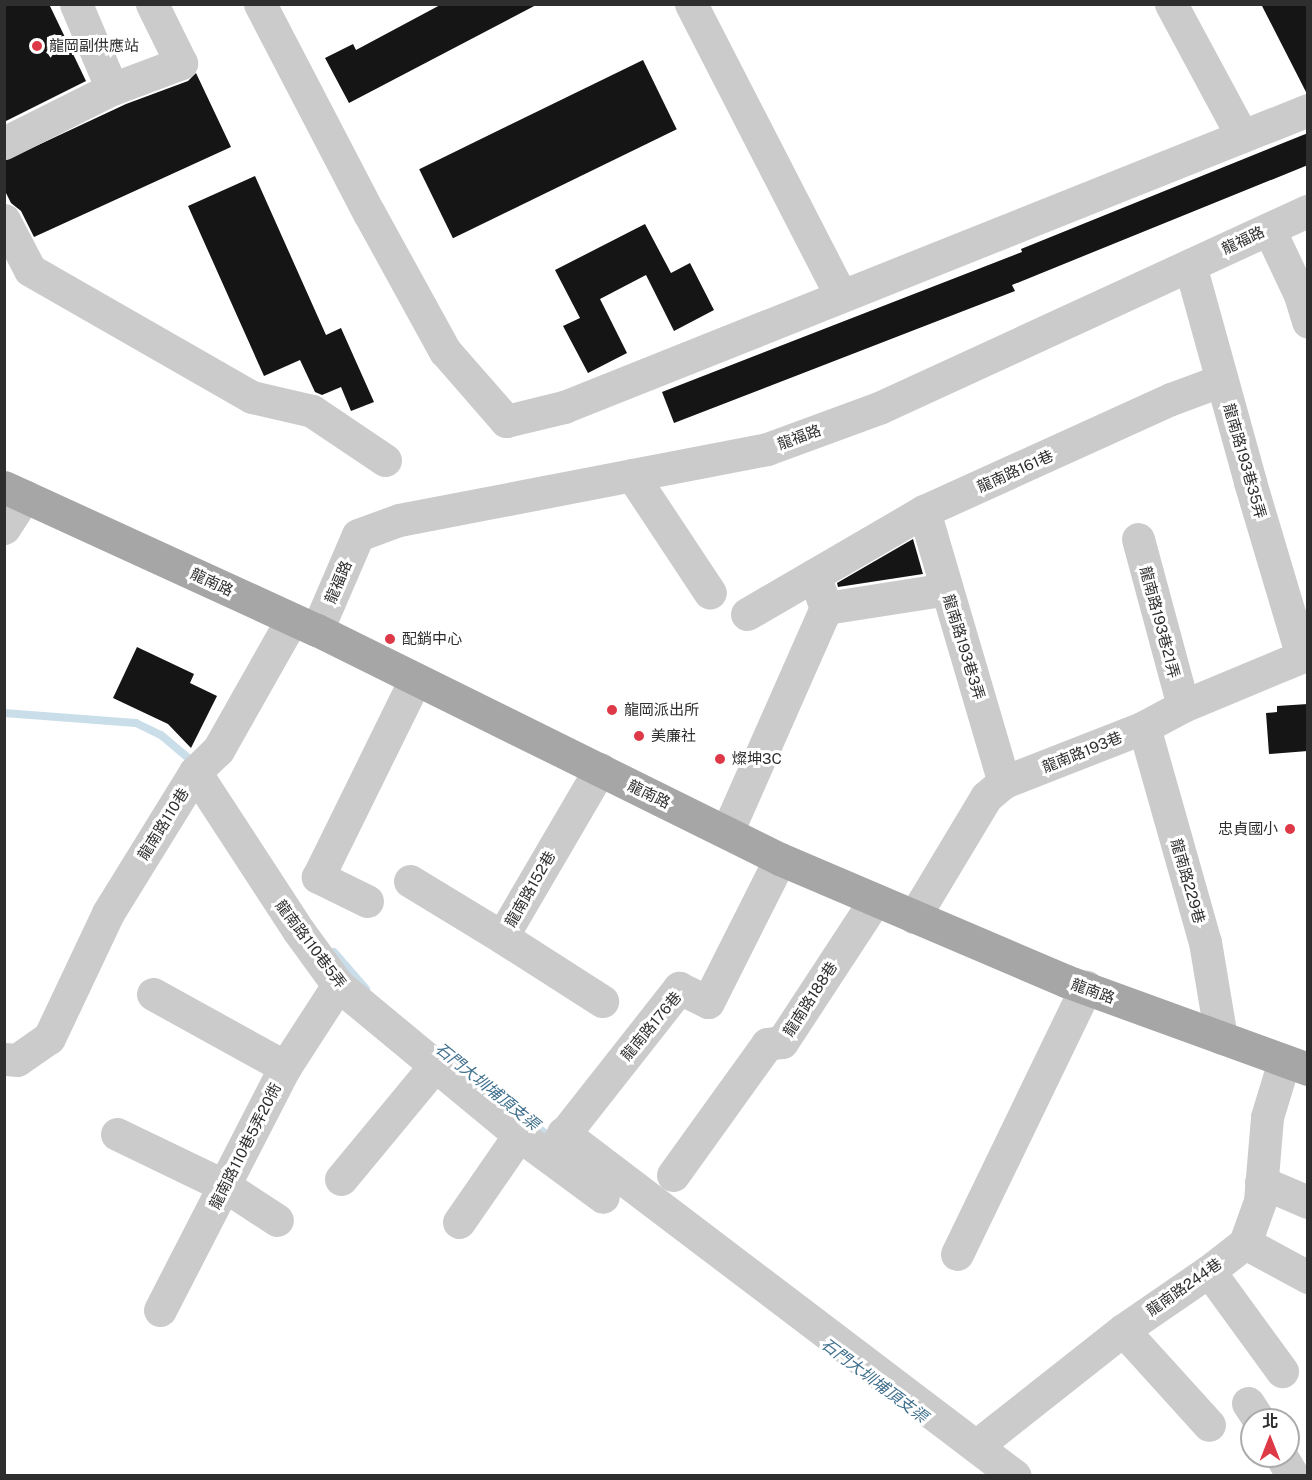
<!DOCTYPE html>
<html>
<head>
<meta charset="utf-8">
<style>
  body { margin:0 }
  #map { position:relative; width:1312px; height:1480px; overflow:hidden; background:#fff; font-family:"Public Sans","Noto Sans TC",sans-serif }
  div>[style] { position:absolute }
  .stream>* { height:8px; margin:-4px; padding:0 4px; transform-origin:4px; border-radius:4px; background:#cadeea }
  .building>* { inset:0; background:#151515; transform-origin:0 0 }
  .minor>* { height:33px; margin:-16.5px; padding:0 16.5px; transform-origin:16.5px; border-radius:16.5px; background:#cbcbcb }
  .major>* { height:33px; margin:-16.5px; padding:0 16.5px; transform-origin:16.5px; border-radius:16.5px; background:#a6a6a6 }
  .dots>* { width:16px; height:16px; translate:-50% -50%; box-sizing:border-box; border:3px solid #fff; border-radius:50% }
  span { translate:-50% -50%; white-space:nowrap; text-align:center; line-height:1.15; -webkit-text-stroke:6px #fff; paint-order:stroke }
  .poi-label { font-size:15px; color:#2e2e2e }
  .left { translate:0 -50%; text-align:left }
  .right { translate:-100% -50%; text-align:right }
  .street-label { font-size:15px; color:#2e2e2e }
  .water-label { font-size:16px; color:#40708d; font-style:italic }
  .frame { position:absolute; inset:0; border:6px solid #2e2e2e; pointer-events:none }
  .north { position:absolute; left:1240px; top:1408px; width:60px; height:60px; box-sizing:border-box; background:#fff; border:2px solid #ababab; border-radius:50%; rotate:0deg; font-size:16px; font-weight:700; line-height:24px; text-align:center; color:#2e2e2e }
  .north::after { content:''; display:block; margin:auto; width:21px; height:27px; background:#dd3947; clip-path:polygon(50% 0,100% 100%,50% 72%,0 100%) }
</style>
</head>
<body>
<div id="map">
  <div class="stream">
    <div style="left:4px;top:713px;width:132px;rotate:4.3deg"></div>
    <div style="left:136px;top:723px;width:28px;rotate:26deg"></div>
    <div style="left:161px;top:735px;width:42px;rotate:40.2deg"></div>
    <div style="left:334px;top:952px;width:49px;rotate:49.1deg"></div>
    <div style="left:496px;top:1095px;width:68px;rotate:37.9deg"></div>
  </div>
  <div class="building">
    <div style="clip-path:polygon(4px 4px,49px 4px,86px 81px,4px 122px)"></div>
    <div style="clip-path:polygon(442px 4px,538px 4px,349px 103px,325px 58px,353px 44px,356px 50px)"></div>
    <div style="clip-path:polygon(1261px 4px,1308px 4px,1308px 92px,1306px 92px)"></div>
    <div style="left:643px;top:60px;width:77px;height:249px;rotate:64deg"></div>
    <div style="clip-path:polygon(196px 73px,231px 147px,34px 237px,21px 211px,11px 203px,4px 189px,4px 161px,126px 104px,188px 81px)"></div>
    <div style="clip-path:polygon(1308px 133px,1308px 165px,1012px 285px,1015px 291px,674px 423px,662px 392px,1022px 252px,1021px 249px)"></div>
    <div style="clip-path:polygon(255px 176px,326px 335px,341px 328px,374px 402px,351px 411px,341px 387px,322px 395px,315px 392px,300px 360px,264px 376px,188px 206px)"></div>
    <div style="clip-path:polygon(645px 224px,671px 273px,690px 263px,714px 310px,674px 331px,646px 275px,600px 299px,627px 353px,588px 373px,563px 326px,580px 318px,555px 270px)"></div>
    <div style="clip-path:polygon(913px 539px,923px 574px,838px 587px,837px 583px)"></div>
    <div style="clip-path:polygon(137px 647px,194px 674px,190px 683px,217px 696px,191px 748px,168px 724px,113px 698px)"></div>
    <div style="clip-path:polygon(1308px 704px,1308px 751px,1269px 754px,1266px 713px,1277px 712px,1277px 706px)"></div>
  </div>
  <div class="minor">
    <div style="left:260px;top:4px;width:236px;rotate:62.5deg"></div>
    <div style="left:369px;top:213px;width:158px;rotate:61.2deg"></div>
    <div style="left:445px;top:351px;width:93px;rotate:48.9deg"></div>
    <div style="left:506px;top:421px;width:60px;rotate:-13.6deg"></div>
    <div style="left:564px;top:407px;width:801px;rotate:-21.76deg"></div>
    <div style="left:691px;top:4px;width:328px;rotate:62.8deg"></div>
    <div style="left:1171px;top:4px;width:150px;rotate:61.7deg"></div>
    <div style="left:112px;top:89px;width:74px;rotate:-20.6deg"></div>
    <div style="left:181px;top:63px;width:66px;rotate:-116.2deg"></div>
    <div style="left:4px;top:143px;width:121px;rotate:-26.6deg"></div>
    <div style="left:112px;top:89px;width:92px;rotate:-113deg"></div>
    <div style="left:4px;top:220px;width:56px;rotate:62.5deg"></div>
    <div style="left:30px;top:270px;width:256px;rotate:29.8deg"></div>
    <div style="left:252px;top:397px;width:62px;rotate:13.1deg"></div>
    <div style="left:312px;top:411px;width:88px;rotate:33.9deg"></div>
    <div style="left:1269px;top:229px;width:73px;rotate:64.8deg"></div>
    <div style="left:1300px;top:295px;width:28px;rotate:73deg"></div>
    <div style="left:1190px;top:265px;width:225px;rotate:74.5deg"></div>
    <div style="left:1250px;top:482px;width:182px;rotate:73.4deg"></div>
    <div style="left:632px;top:475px;width:141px;rotate:56.5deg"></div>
    <div style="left:924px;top:511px;width:283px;rotate:73.6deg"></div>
    <div style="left:4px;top:528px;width:38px;rotate:-57deg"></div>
    <div style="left:1138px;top:539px;width:173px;rotate:74.9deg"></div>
    <div style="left:826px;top:608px;width:122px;rotate:-8.9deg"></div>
    <div style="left:747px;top:614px;width:205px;rotate:-30.2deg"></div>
    <div style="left:924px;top:511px;width:271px;rotate:-24.4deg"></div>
    <div style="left:1171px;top:399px;width:54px;rotate:-20.4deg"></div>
    <div style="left:317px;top:630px;width:103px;rotate:-66.7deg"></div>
    <div style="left:358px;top:535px;width:44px;rotate:-20.1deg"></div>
    <div style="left:399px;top:520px;width:375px;rotate:-10.9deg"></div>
    <div style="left:767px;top:449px;width:119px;rotate:-20.1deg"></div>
    <div style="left:879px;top:408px;width:472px;rotate:-24.7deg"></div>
    <div style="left:1144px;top:727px;width:223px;rotate:74.2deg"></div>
    <div style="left:1205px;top:942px;width:97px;rotate:80.5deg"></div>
    <div style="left:600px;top:769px;width:194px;rotate:120.3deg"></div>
    <div style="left:502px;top:937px;width:119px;rotate:32.6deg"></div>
    <div style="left:195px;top:772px;width:189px;rotate:56.9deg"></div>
    <div style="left:298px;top:930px;width:68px;rotate:54deg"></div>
    <div style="left:338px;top:985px;width:235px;rotate:39.6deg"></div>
    <div style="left:519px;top:1135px;width:104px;rotate:36.4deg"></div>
    <div style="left:727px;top:832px;width:245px;rotate:-66.2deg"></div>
    <div style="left:826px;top:608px;width:35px;rotate:-110deg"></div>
    <div style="left:410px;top:881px;width:108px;rotate:31.3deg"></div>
    <div style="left:367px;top:901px;width:55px;rotate:-153.9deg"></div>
    <div style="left:318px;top:877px;width:220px;rotate:-63.8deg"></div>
    <div style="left:914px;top:917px;width:140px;rotate:-59deg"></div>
    <div style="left:986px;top:797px;width:23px;rotate:-40deg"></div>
    <div style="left:1004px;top:782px;width:150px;rotate:-21.4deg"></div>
    <div style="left:1144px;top:727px;width:44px;rotate:-28.3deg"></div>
    <div style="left:1183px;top:706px;width:135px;rotate:-22.6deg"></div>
    <div style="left:153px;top:994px;width:151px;rotate:28.9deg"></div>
    <div style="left:4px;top:1059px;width:13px;rotate:4deg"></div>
    <div style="left:17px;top:1060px;width:39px;rotate:-35deg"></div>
    <div style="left:49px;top:1038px;width:138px;rotate:-64.7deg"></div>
    <div style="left:108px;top:913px;width:166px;rotate:-58.3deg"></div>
    <div style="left:195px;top:772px;width:32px;rotate:-44deg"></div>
    <div style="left:218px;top:750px;width:150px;rotate:-60.5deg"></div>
    <div style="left:563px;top:1133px;width:567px;rotate:37.19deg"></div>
    <div style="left:117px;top:1134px;width:120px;rotate:25.7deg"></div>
    <div style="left:225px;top:1186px;width:62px;rotate:33.2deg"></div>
    <div style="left:550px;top:1152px;width:209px;rotate:-51.8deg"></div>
    <div style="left:679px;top:988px;width:32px;rotate:26deg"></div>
    <div style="left:708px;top:1002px;width:160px;rotate:-63.3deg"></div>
    <div style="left:673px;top:1175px;width:161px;rotate:-54.3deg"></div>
    <div style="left:767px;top:1044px;width:15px;rotate:-8deg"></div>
    <div style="left:782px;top:1042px;width:170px;rotate:-56.8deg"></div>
    <div style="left:341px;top:1179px;width:149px;rotate:-50.4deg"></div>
    <div style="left:1261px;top:1182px;width:51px;rotate:23.1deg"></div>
    <div style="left:459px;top:1222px;width:106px;rotate:-55.4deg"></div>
    <div style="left:1245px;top:1243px;width:72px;rotate:28.4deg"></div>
    <div style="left:957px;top:1254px;width:297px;rotate:-64.2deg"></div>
    <div style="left:1209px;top:1271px;width:124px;rotate:53.9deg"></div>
    <div style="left:160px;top:1310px;width:273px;rotate:-62.8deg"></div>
    <div style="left:285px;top:1067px;width:98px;rotate:-57.1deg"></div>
    <div style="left:1123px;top:1330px;width:128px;rotate:47.8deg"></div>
    <div style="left:1248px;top:1403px;width:20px;rotate:57deg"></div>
    <div style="left:976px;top:1446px;width:187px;rotate:-38.3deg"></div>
    <div style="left:1123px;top:1330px;width:104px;rotate:-34.5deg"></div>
    <div style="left:1209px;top:1271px;width:46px;rotate:-37.9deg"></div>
    <div style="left:1245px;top:1243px;width:45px;rotate:-70.3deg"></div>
    <div style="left:1260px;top:1201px;width:84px;rotate:-85.2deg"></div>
    <div style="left:1267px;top:1117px;width:59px;rotate:-73.1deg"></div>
    <div style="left:1281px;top:1456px;width:23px;rotate:59deg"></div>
  </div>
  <div class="major">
    <div style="left:4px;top:487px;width:344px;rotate:24.6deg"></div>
    <div style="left:317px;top:630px;width:517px;rotate:26.32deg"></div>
    <div style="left:780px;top:859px;width:311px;rotate:23.1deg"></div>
    <div style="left:1066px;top:981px;width:258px;rotate:20deg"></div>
  </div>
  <div class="dots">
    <div style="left:37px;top:46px;background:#dd3947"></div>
    <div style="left:390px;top:639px;background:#dd3947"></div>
    <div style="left:612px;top:710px;background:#dd3947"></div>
    <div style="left:639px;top:736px;background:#dd3947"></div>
    <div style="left:720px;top:759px;background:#dd3947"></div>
    <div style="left:1290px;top:829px;background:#dd3947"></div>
  </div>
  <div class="poi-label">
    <span class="left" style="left:49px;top:46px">龍岡副供應站</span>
    <span class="left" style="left:402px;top:639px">配銷中心</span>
    <span class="left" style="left:624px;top:710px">龍岡派出所</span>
    <span class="left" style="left:651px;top:736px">美廉社</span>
    <span class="left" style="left:732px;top:759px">燦坤3C</span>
    <span class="right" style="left:1278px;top:829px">忠貞國小</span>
  </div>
  <div class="street-label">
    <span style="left:1243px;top:240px;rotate:-25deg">龍福路</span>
    <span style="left:799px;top:437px;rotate:-20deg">龍福路</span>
    <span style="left:1245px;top:461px;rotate:74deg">龍南路193巷35弄</span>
    <span style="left:1015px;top:471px;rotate:-24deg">龍南路161巷</span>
    <span style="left:212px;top:582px;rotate:25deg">龍南路</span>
    <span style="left:338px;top:582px;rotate:-67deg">龍福路</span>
    <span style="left:1160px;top:622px;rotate:75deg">龍南路193巷21弄</span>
    <span style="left:964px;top:647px;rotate:73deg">龍南路193巷3弄</span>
    <span style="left:1082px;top:752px;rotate:-22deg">龍南路193巷</span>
    <span style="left:649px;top:794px;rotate:26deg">龍南路</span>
    <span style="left:163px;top:824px;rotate:-58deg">龍南路110巷</span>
    <span style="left:1188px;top:881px;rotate:74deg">龍南路229巷</span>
    <span style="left:530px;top:889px;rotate:-60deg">龍南路152巷</span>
    <span style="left:311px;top:944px;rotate:53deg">龍南路110巷5弄</span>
    <span style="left:1093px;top:991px;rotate:20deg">龍南路</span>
    <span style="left:810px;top:999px;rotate:-57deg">龍南路188巷</span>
    <span style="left:651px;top:1026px;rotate:-50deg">龍南路176巷</span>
    <span style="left:245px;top:1146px;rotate:-63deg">龍南路110巷5弄20衖</span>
    <span style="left:1184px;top:1287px;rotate:-35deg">龍南路244巷</span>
  </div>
  <div class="water-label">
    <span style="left:487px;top:1087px;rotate:39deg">石門大圳埔頂支渠</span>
    <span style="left:874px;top:1381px;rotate:37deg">石門大圳埔頂支渠</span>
  </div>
  <div class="frame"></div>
  <div class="north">北</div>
</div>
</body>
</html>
